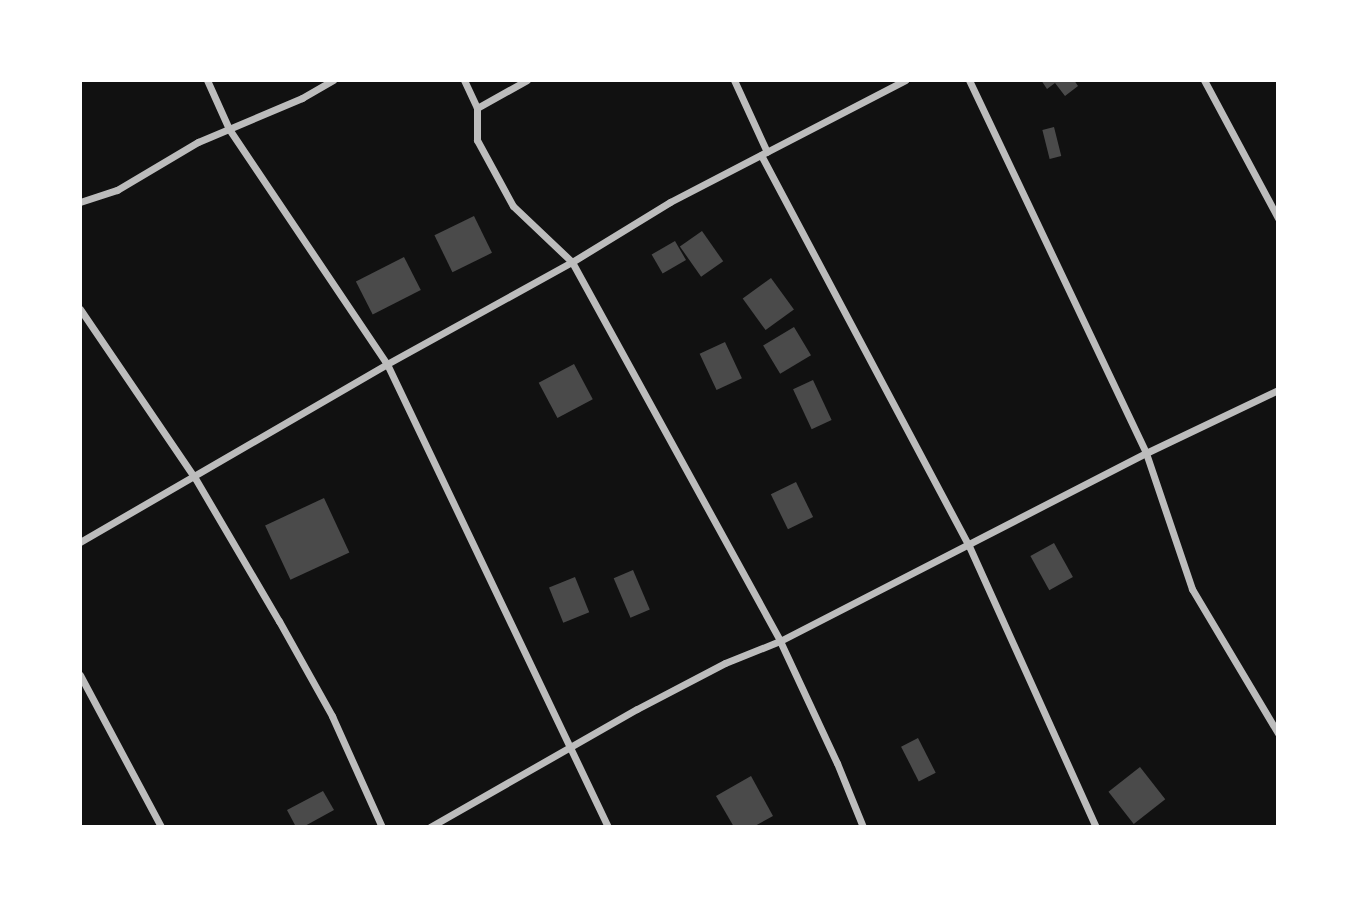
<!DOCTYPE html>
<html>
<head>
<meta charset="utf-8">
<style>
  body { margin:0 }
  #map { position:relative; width:1358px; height:907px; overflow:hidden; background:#111; font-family:Mulish,sans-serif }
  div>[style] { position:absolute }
  .building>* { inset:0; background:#4a4a4a; transform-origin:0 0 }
  .minor>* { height:7px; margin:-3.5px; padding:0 3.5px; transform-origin:3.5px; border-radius:3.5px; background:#bcbcbc }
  span { translate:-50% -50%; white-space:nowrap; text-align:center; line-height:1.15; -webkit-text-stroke:6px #fff; paint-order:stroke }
  .frame { position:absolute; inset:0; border:82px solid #fff; pointer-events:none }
</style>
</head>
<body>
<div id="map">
  <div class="building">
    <div style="clip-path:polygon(1041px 80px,1074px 80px,1078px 86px,1065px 96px,1055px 83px,1047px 89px)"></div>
    <div style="left:1054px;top:127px;width:30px;height:12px;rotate:76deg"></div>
    <div style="left:474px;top:216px;width:41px;height:44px;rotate:64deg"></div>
    <div style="left:702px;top:231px;width:37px;height:27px;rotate:55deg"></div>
    <div style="left:675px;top:241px;width:22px;height:27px;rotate:60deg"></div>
    <div style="left:404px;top:257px;width:37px;height:54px;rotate:63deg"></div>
    <div style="left:771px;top:278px;width:39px;height:35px;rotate:54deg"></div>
    <div style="left:794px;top:327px;width:33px;height:36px;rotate:59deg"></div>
    <div style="left:725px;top:342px;width:40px;height:28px;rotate:65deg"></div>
    <div style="left:574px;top:364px;width:40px;height:40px;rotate:62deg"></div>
    <div style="left:813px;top:380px;width:44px;height:22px;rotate:65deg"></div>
    <div style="left:796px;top:482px;width:39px;height:28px;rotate:64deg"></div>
    <div style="left:324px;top:498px;width:60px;height:65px;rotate:65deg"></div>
    <div style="left:1054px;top:543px;width:39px;height:27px;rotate:61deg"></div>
    <div style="left:633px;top:570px;width:43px;height:21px;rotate:67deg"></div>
    <div style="left:575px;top:577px;width:38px;height:28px;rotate:68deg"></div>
    <div style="left:918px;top:738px;width:39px;height:19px;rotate:63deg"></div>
    <div style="left:1140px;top:767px;width:41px;height:40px;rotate:52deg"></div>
    <div style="clip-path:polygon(751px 776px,773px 816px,753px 827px,734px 827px,716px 796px)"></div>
    <div style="clip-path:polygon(323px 791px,334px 810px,303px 827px,296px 827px,287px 810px)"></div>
  </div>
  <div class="minor">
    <div style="left:207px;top:80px;width:54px;rotate:65.8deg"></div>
    <div style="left:229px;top:129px;width:283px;rotate:56.1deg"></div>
    <div style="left:387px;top:364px;width:513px;rotate:64.48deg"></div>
    <div style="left:464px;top:80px;width:31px;rotate:65deg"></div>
    <div style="left:477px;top:108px;width:32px;rotate:90deg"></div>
    <div style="left:477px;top:140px;width:75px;rotate:61.4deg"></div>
    <div style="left:513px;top:206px;width:81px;rotate:43.5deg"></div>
    <div style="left:572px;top:262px;width:432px;rotate:61.2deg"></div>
    <div style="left:780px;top:641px;width:135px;rotate:65deg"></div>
    <div style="left:837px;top:763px;width:69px;rotate:67.9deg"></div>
    <div style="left:734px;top:80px;width:79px;rotate:65.4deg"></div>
    <div style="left:969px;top:80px;width:413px;rotate:64.6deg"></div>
    <div style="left:1146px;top:453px;width:144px;rotate:71.3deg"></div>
    <div style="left:1192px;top:589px;width:168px;rotate:59.2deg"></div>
    <div style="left:1204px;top:80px;width:157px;rotate:61.8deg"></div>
    <div style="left:477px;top:108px;width:57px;rotate:-29.2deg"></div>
    <div style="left:761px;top:155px;width:443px;rotate:62deg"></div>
    <div style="left:969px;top:546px;width:308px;rotate:65.7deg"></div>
    <div style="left:80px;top:202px;width:39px;rotate:-18deg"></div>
    <div style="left:117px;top:190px;width:94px;rotate:-30.7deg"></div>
    <div style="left:198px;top:142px;width:113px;rotate:-22.9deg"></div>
    <div style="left:302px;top:98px;width:36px;rotate:-30deg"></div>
    <div style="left:80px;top:309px;width:204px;rotate:55.8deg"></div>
    <div style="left:195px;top:478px;width:166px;rotate:59.6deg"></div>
    <div style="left:279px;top:621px;width:109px;rotate:60.8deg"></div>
    <div style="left:332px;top:716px;width:122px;rotate:65.8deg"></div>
    <div style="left:80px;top:542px;width:355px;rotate:-30.1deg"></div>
    <div style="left:387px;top:364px;width:211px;rotate:-28.9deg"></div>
    <div style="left:572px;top:262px;width:115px;rotate:-31.5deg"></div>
    <div style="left:670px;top:202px;width:265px;rotate:-27.4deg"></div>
    <div style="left:80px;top:675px;width:172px;rotate:61.9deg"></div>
    <div style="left:430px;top:827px;width:238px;rotate:-29.7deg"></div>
    <div style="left:637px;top:709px;width:99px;rotate:-27.6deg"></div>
    <div style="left:725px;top:663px;width:59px;rotate:-21.8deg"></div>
    <div style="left:780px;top:641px;width:411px;rotate:-27.2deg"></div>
    <div style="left:1146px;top:453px;width:146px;rotate:-25.5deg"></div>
  </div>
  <div class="frame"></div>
</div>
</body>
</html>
